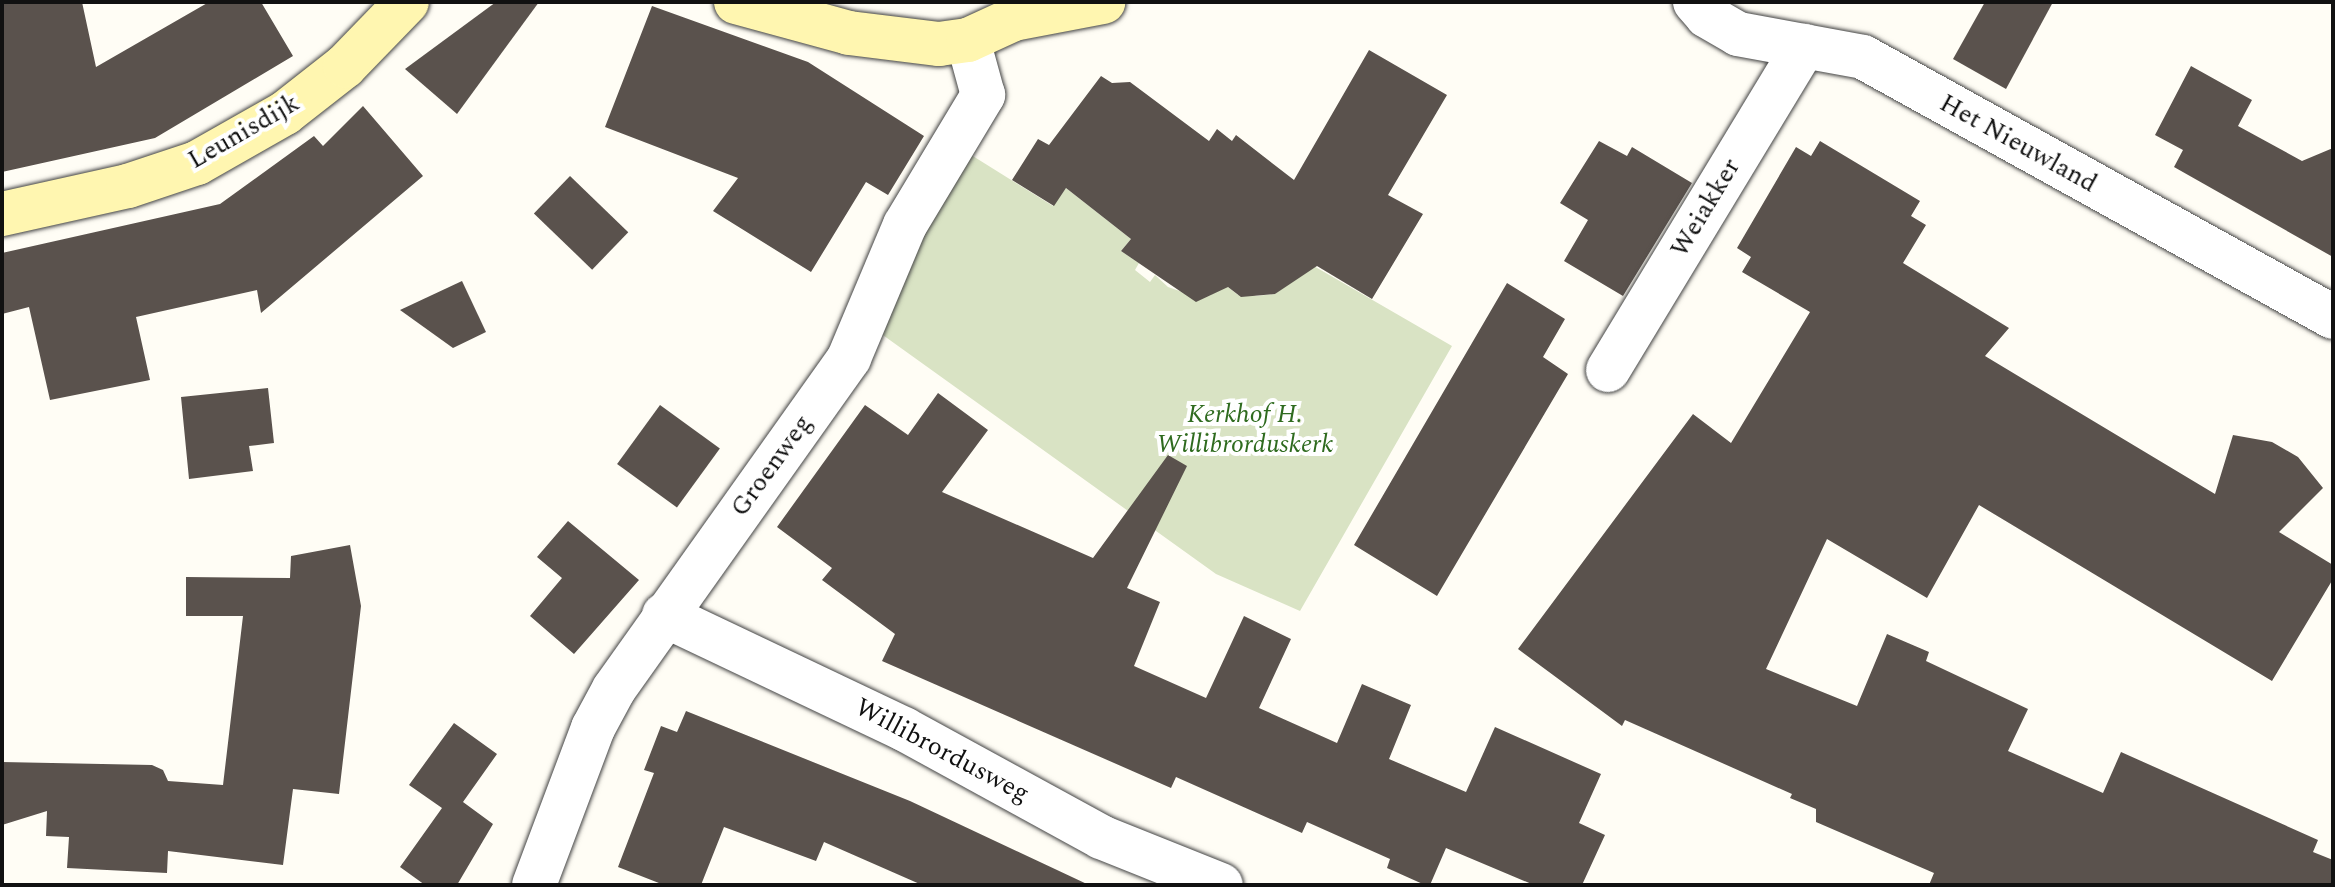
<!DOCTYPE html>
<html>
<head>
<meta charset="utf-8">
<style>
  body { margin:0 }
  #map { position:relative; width:2335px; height:887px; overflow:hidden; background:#fffdf5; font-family:Spectral,serif }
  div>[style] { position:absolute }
  .cemetery>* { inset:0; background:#d9e3c4 }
  .building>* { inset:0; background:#5a524d; transform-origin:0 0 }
  .roads { filter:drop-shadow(0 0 2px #444) drop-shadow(0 0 2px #444) }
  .street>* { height:44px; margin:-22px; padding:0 22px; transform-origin:22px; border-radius:22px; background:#fff }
  .secondary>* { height:44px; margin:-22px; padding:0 22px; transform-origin:22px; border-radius:22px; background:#fff6b0 }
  span { translate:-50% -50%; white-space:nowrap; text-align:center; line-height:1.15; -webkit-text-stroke:8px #fff; paint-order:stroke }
  .street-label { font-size:26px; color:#111 }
  .park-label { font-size:26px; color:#2f6b1f; font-style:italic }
  .frame { position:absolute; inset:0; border:4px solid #111; pointer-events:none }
</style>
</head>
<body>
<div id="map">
  <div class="cemetery">
    <div style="clip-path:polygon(968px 153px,1053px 206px,1066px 188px,1131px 239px,1121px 251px,1139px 263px,1135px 270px,1150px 282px,1155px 275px,1168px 287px,1197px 297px,1211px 295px,1218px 279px,1238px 295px,1242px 289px,1256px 296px,1275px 294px,1312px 265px,1452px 346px,1300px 611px,1216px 574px,880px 333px,918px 243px)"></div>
  </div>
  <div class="building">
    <div style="clip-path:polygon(2px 2px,82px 2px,96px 67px,209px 2px,261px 2px,293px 56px,155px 138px,2px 172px)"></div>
    <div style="clip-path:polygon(496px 2px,539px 2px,457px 114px,405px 69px)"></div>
    <div style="clip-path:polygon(1985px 2px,2053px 2px,2006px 89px,1953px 59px)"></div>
    <div style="clip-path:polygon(652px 6px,808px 62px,924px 136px,888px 195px,866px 182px,811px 272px,713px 211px,738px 178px,605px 127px)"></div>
    <div style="clip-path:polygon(1369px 50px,1447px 95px,1388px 195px,1423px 214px,1372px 299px,1317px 266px,1275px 294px,1241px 297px,1228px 287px,1196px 302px,1121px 251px,1131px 239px,1066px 188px,1054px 206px,1012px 180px,1038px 139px,1049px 145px,1101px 76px,1112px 83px,1130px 82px,1209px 141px,1217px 129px,1232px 141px,1236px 135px,1294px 180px)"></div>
    <div style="clip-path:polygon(2191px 66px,2252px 100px,2238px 126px,2302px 161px,2333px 148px,2333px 257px,2174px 167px,2183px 150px,2155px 135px)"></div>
    <div style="clip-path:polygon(363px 106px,423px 176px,261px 313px,257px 290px,136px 317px,150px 380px,50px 400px,29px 307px,2px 314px,2px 253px,220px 204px,314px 136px,323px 146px)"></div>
    <div style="clip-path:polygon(1599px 141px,1627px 156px,1632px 147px,1692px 183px,1623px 296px,1564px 261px,1588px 220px,1560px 203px)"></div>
    <div style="clip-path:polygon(1820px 141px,1920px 201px,1911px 216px,1926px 225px,1903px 263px,2009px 328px,1985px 356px,2215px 494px,2233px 435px,2272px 442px,2298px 457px,2323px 488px,2279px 532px,2333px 565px,2333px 579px,2272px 681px,1979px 505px,1927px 598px,1827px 539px,1766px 669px,1857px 706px,1887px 634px,1929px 652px,1926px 661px,2028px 709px,2008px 751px,2103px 793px,2121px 752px,2318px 840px,2313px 852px,2333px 860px,2333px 885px,1929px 885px,1934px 873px,1816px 822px,1816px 809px,1790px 798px,1792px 794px,1625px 720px,1622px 726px,1518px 649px,1693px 414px,1731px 443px,1810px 312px,1742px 272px,1751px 257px,1737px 248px,1796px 147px,1811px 156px)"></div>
    <div style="left:570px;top:176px;width:81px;height:52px;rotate:44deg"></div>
    <div style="clip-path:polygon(462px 281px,486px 332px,453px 348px,400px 310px)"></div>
    <div style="clip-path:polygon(1507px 283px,1565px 319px,1543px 357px,1568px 374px,1437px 596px,1354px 545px)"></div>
    <div style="clip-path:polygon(268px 388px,274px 443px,249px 446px,253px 471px,189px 479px,181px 397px)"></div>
    <div style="clip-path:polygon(938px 393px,988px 430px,942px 492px,1093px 558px,1168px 455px,1187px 466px,1127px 588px,1160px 602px,1134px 666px,1206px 698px,1244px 616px,1291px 639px,1259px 708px,1337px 743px,1362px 684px,1411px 705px,1389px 759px,1466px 792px,1495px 727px,1601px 774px,1579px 823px,1605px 835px,1582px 885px,1534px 885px,1446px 848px,1430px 885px,1425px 885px,1387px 868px,1390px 859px,1307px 822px,1302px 833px,1176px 777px,1171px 788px,882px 661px,895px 634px,822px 580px,832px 568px,777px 527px,865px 405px,908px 435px)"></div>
    <div style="left:660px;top:405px;width:74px;height:73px;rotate:36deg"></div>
    <div style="clip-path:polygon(568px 521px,639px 580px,574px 654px,530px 616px,562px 578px,537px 557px)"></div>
    <div style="clip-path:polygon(350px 545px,361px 606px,339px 794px,293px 789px,283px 865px,168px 851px,167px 873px,67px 868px,69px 837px,46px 836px,47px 811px,2px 825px,2px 762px,152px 765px,163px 770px,168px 781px,223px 785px,243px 616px,186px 616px,186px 577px,290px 578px,291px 556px)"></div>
    <div style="clip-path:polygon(686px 711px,910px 801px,1089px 885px,922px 885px,824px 842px,816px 861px,724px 827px,701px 885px,664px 885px,618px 867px,654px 773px,644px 770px,661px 726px,677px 732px)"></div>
    <div style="clip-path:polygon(454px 723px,497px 754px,463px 802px,493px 824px,457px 885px,425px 885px,400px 867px,442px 808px,409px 785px)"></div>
  </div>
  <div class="roads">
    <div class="street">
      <div style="left:1695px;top:2px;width:18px;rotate:49deg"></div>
      <div style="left:1707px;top:16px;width:36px;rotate:30deg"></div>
      <div style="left:1738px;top:34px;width:127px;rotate:10.4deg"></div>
      <div style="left:1863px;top:57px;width:537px;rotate:28.95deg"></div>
      <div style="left:1608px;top:370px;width:379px;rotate:-58.8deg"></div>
      <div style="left:664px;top:615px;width:266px;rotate:25.4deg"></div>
      <div style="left:904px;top:729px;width:225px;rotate:28.7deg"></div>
      <div style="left:1101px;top:837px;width:129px;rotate:21.8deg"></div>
      <div style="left:534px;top:885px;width:168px;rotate:-69.4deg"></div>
      <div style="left:593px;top:728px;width:44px;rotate:-61.7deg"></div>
      <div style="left:614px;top:689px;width:406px;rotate:-54.6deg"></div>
      <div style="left:849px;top:358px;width:144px;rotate:-67.2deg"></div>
      <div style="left:905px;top:225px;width:152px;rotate:-59deg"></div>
      <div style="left:983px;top:95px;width:57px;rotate:-105.3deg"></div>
    </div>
    <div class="secondary">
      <div style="left:736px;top:2px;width:117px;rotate:15.3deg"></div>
      <div style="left:849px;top:33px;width:91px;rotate:7deg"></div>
      <div style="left:939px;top:44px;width:29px;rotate:-8deg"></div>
      <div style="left:968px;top:40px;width:51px;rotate:-24.5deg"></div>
      <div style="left:1014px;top:19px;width:91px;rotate:-10.8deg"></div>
      <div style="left:2px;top:214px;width:129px;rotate:-12.5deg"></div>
      <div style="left:128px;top:186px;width:73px;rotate:-18.4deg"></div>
      <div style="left:197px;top:163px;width:101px;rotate:-29.6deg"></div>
      <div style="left:285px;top:113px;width:76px;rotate:-38.1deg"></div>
      <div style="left:345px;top:66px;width:89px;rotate:-45.9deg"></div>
    </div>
  </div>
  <div class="street-label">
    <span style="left:244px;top:132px;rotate:-30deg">Leunisdijk</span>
    <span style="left:2018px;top:144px;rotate:29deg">Het Nieuwland</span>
    <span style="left:1706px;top:208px;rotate:-59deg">Weiakker</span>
    <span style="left:772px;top:466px;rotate:-54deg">Groenweg</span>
    <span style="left:942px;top:751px;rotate:28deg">Willibrordusweg</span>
  </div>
  <div class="park-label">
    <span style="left:1245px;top:430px">Kerkhof H.<br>Willibrorduskerk</span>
  </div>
  <div class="frame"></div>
</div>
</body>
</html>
